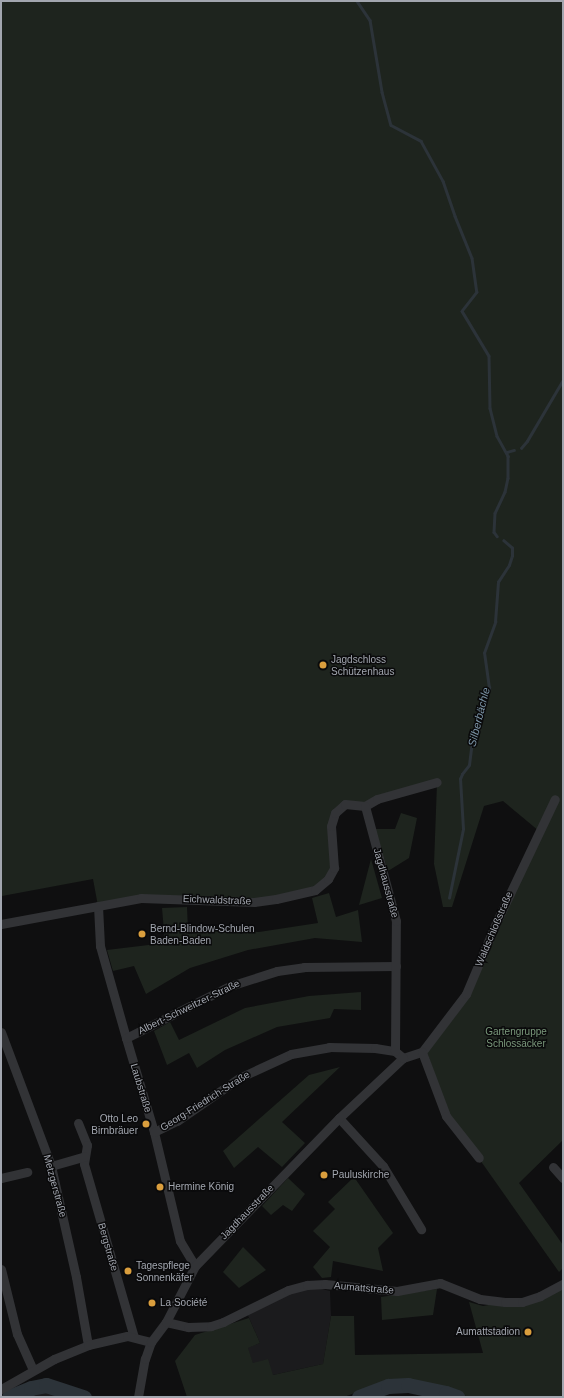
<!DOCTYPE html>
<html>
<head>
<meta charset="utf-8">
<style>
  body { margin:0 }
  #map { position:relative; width:564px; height:1398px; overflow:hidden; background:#0f0f10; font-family:Arial,sans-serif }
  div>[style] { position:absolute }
  .built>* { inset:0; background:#1b1b1d }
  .green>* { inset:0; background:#1e241e }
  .stream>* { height:2.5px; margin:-1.25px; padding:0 1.25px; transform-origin:1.25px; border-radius:1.25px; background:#2c3339 }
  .river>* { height:15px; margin:-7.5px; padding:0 7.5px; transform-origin:7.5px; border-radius:7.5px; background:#2c3339 }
  .minor>* { height:9px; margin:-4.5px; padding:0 4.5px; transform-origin:4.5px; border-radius:4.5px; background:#323336 }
  .dots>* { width:11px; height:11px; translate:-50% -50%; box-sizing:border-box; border:2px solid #0a0a0b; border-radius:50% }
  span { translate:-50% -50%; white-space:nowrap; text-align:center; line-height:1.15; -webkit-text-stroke:3px #0a0a0b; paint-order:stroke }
  .poi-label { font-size:10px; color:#a2a6af }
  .left { translate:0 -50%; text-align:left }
  .right { translate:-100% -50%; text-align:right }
  .street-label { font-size:10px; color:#a2a6af }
  .park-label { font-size:10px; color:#7a987b }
  .water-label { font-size:11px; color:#7c95a7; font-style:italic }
  .frame { position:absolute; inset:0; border:2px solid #a2a6af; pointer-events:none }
</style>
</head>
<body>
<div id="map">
  <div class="built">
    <div style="clip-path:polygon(307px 1285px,330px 1291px,331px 1316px,323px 1364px,273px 1375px,253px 1364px,247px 1348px,260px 1343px,246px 1311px)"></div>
    <div style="clip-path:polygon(34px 1389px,59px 1391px,70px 1397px,17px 1397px)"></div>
  </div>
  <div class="green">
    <div style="clip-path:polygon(1px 1px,563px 1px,563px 1140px,519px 1183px,563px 1245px,563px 1268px,559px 1272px,449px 1116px,427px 1052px,454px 1018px,473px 989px,539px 831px,503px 801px,484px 806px,452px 907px,443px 907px,434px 864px,437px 783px,365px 806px,345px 804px,335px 813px,334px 868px,315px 890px,276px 899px,141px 898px,98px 906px,93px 879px,2px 896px)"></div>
    <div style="clip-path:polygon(401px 813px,417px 818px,409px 858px,388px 871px,375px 829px,395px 829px)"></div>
    <div style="clip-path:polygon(371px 859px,382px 898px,359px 905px)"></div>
    <div style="clip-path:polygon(329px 893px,336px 917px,358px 910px,362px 942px,315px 938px,248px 950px,190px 968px,146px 994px,134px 966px,113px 971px,107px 950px,165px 943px,162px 908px,187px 907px,188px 930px,259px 932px,318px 923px,312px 898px)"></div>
    <div style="clip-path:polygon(361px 992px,361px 1010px,334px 1009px,330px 1018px,277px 1027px,225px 1050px,197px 1068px,189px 1053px,167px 1065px,154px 1031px,170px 1022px,179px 1040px,245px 1008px,309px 996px)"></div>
    <div style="clip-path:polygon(340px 1067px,282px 1122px,305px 1143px,282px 1167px,258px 1147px,234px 1168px,223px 1151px,309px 1075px)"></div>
    <div style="clip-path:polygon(354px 1177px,393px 1233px,378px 1248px,383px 1271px,333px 1261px,331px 1277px,322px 1278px,313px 1267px,330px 1247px,313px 1231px,335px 1209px,328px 1202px)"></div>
    <div style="clip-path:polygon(288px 1178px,305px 1194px,292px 1211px,283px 1205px,271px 1215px,262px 1206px)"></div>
    <div style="clip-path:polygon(243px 1247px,266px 1270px,239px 1288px,223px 1272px)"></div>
    <div style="clip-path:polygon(563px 1284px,563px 1397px,469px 1397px,422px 1383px,384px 1382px,344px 1397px,187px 1397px,175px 1361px,195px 1335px,249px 1318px,260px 1343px,248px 1348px,253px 1363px,268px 1359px,273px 1375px,323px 1364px,331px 1316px,354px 1316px,355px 1355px,483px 1353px,469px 1302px,483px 1306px,505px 1302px,522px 1302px)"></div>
    <div style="clip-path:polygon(437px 1289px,433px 1315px,382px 1320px,381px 1297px)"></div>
  </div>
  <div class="stream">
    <div style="left:357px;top:1px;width:23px;rotate:56deg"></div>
    <div style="left:370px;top:20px;width:73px;rotate:80.5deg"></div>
    <div style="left:382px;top:92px;width:34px;rotate:75deg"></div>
    <div style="left:391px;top:125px;width:34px;rotate:28deg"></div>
    <div style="left:421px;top:141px;width:46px;rotate:61.2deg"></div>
    <div style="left:443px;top:181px;width:37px;rotate:71deg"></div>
    <div style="left:455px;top:216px;width:45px;rotate:68deg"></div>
    <div style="left:472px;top:258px;width:34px;rotate:82deg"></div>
    <div style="left:477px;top:292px;width:24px;rotate:128deg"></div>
    <div style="left:462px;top:311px;width:52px;rotate:59deg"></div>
    <div style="left:489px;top:356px;width:52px;rotate:88.9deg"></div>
    <div style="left:490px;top:408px;width:29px;rotate:76deg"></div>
    <div style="left:497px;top:436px;width:23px;rotate:61deg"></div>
    <div style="left:508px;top:456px;width:22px;rotate:90deg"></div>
    <div style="left:508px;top:478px;width:14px;rotate:102deg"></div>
    <div style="left:505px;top:492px;width:23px;rotate:115deg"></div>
    <div style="left:495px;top:513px;width:19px;rotate:93deg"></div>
    <div style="left:494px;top:532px;width:5px;rotate:53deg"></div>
    <div style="left:521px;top:448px;width:9px;rotate:-49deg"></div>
    <div style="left:527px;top:441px;width:71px;rotate:-59.5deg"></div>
    <div style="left:507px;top:452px;width:7px;rotate:-16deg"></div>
    <div style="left:449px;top:898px;width:70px;rotate:-78.5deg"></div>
    <div style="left:463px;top:829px;width:50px;rotate:-93.4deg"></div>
    <div style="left:460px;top:779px;width:5px;rotate:-68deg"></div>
    <div style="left:462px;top:774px;width:11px;rotate:-52deg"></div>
    <div style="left:469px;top:765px;width:23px;rotate:-83deg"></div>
    <div style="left:472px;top:742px;width:57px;rotate:-72.5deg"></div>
    <div style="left:489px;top:688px;width:35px;rotate:-98deg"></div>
    <div style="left:484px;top:653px;width:33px;rotate:-70deg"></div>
    <div style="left:495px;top:622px;width:40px;rotate:-85.7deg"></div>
    <div style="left:498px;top:582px;width:20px;rotate:-57deg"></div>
    <div style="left:509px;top:565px;width:9px;rotate:-72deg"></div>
    <div style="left:512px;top:556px;width:8px;rotate:-90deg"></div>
    <div style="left:512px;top:548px;width:11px;rotate:-139deg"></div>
  </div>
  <div class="river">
    <div style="left:9px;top:1397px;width:24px;rotate:-22deg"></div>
    <div style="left:31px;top:1388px;width:15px;rotate:-11deg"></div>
    <div style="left:46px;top:1385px;width:40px;rotate:18deg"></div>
    <div style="left:359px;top:1397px;width:31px;rotate:-21deg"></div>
    <div style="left:388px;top:1386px;width:20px;rotate:-3deg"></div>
    <div style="left:408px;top:1385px;width:39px;rotate:12deg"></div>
    <div style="left:446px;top:1393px;width:12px;rotate:20deg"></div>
  </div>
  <div class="minor">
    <div style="left:365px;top:806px;width:14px;rotate:-30deg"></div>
    <div style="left:377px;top:799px;width:62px;rotate:-15.8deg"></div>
    <div style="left:98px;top:906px;width:40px;rotate:87.1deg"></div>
    <div style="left:100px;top:946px;width:96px;rotate:74.2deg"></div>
    <div style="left:126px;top:1038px;width:98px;rotate:73.4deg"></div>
    <div style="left:154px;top:1132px;width:112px;rotate:76.6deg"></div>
    <div style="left:180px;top:1241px;width:29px;rotate:59deg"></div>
    <div style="left:1px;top:924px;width:142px;rotate:-10.5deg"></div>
    <div style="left:141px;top:898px;width:113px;rotate:2deg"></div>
    <div style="left:254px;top:902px;width:22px;rotate:-8deg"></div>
    <div style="left:276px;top:899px;width:40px;rotate:-13deg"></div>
    <div style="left:315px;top:890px;width:17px;rotate:-40deg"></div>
    <div style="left:328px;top:879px;width:13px;rotate:-61deg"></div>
    <div style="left:334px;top:868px;width:42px;rotate:-94.1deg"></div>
    <div style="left:331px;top:826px;width:14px;rotate:-73deg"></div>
    <div style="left:335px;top:813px;width:13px;rotate:-42deg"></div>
    <div style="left:345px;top:804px;width:20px;rotate:6deg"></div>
    <div style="left:1px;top:1032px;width:143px;rotate:69.5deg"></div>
    <div style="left:51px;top:1166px;width:114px;rotate:77.3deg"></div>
    <div style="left:76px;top:1277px;width:69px;rotate:80deg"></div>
    <div style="left:126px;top:1038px;width:116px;rotate:-26.6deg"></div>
    <div style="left:230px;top:986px;width:49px;rotate:-17.7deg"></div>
    <div style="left:277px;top:971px;width:27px;rotate:-8deg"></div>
    <div style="left:304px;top:967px;width:92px;rotate:-0.6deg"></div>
    <div style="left:422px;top:1052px;width:73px;rotate:-52.8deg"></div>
    <div style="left:466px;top:994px;width:77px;rotate:-67.1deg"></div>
    <div style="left:496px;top:923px;width:137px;rotate:-64.6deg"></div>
    <div style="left:403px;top:1058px;width:20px;rotate:-18deg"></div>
    <div style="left:422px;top:1052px;width:68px;rotate:69.4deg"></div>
    <div style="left:446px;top:1116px;width:53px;rotate:51.8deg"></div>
    <div style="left:339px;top:1118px;width:65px;rotate:47.5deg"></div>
    <div style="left:383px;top:1166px;width:74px;rotate:58.9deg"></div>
    <div style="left:78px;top:1123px;width:24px;rotate:68deg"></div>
    <div style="left:87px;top:1145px;width:19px;rotate:99deg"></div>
    <div style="left:84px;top:1164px;width:180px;rotate:73.9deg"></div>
    <div style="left:154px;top:1132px;width:25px;rotate:-26deg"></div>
    <div style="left:177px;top:1121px;width:75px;rotate:-34.7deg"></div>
    <div style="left:239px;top:1078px;width:57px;rotate:-24.8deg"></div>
    <div style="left:291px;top:1054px;width:39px;rotate:-10deg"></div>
    <div style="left:329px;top:1047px;width:46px;rotate:1.2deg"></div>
    <div style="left:375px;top:1048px;width:20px;rotate:9deg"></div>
    <div style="left:51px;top:1166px;width:35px;rotate:-16deg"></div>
    <div style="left:553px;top:1167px;width:15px;rotate:48deg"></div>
    <div style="left:1px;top:1178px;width:27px;rotate:-13deg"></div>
    <div style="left:1px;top:1269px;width:67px;rotate:76.2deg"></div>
    <div style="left:17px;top:1334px;width:39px;rotate:66deg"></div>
    <div style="left:166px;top:1322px;width:23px;rotate:13deg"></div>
    <div style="left:188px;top:1327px;width:23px;rotate:-2deg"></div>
    <div style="left:211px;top:1326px;width:13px;rotate:-18deg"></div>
    <div style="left:223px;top:1322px;width:72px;rotate:-26.2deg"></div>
    <div style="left:288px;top:1290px;width:20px;rotate:-15deg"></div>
    <div style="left:307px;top:1285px;width:18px;rotate:-3deg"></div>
    <div style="left:325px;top:1284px;width:72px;rotate:5.6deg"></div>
    <div style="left:397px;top:1291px;width:44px;rotate:-10.5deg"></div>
    <div style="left:440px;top:1283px;width:43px;rotate:21.8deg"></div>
    <div style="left:480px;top:1299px;width:25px;rotate:7deg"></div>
    <div style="left:505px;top:1302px;width:17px"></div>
    <div style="left:522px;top:1302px;width:19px;rotate:-18deg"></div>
    <div style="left:540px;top:1296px;width:26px;rotate:-28deg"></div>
    <div style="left:1px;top:1389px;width:61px;rotate:-29.5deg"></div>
    <div style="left:54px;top:1359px;width:37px;rotate:-22deg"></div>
    <div style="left:88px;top:1345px;width:40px;rotate:-13deg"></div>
    <div style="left:127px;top:1336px;width:25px;rotate:14deg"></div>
    <div style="left:138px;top:1397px;width:39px;rotate:-80deg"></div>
    <div style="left:145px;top:1359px;width:18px;rotate:-71deg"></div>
    <div style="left:151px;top:1342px;width:25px;rotate:-53deg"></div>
    <div style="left:166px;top:1322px;width:63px;rotate:-62.6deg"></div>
    <div style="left:195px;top:1266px;width:206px;rotate:-45.8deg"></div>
    <div style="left:339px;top:1118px;width:88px;rotate:-43.2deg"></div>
    <div style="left:403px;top:1058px;width:11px;rotate:-139deg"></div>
    <div style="left:395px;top:1051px;width:130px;rotate:-89.6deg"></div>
    <div style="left:396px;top:921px;width:119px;rotate:-105.1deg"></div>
  </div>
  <div class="dots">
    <div style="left:323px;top:665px;background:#da9e3d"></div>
    <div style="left:142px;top:934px;background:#da9e3d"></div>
    <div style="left:146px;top:1124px;background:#da9e3d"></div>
    <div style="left:324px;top:1175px;background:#da9e3d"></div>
    <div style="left:160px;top:1187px;background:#da9e3d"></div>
    <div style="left:128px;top:1271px;background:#da9e3d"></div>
    <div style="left:152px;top:1303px;background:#da9e3d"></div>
    <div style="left:528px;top:1332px;background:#da9e3d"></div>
  </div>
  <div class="poi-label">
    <span class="left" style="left:331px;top:665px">Jagdschloss<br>Schützenhaus</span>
    <span class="left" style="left:150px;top:934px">Bernd-Blindow-Schulen<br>Baden-Baden</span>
    <span class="right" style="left:138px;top:1124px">Otto Leo<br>Birnbräuer</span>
    <span class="left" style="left:332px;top:1175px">Pauluskirche</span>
    <span class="left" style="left:168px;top:1187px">Hermine König</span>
    <span class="left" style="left:136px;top:1271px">Tagespflege<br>Sonnenkäfer</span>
    <span class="left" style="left:160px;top:1303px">La Société</span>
    <span class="right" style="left:520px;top:1332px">Aumattstadion</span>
  </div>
  <div class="street-label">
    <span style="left:386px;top:883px;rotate:75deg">Jagdhausstraße</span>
    <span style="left:217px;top:900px;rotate:2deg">Eichwaldstraße</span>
    <span style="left:494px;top:929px;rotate:-67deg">Waldschloßstraße</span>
    <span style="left:189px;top:1007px;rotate:-26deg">Albert-Schweitzer-Straße</span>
    <span style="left:141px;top:1088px;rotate:73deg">Laubstraße</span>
    <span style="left:205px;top:1101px;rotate:-32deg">Georg-Friedrich-Straße</span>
    <span style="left:55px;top:1186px;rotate:75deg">Metzgerstraße</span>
    <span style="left:247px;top:1212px;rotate:-46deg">Jagdhausstraße</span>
    <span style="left:108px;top:1247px;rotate:74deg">Bergstraße</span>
    <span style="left:364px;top:1288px;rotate:5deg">Aumattstraße</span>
  </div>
  <div class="park-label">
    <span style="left:516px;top:1037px">Gartengruppe<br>Schlossäcker</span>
  </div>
  <div class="water-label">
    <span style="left:479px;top:717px;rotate:-76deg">Silberbächle</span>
  </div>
  <div class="frame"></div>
</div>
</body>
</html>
